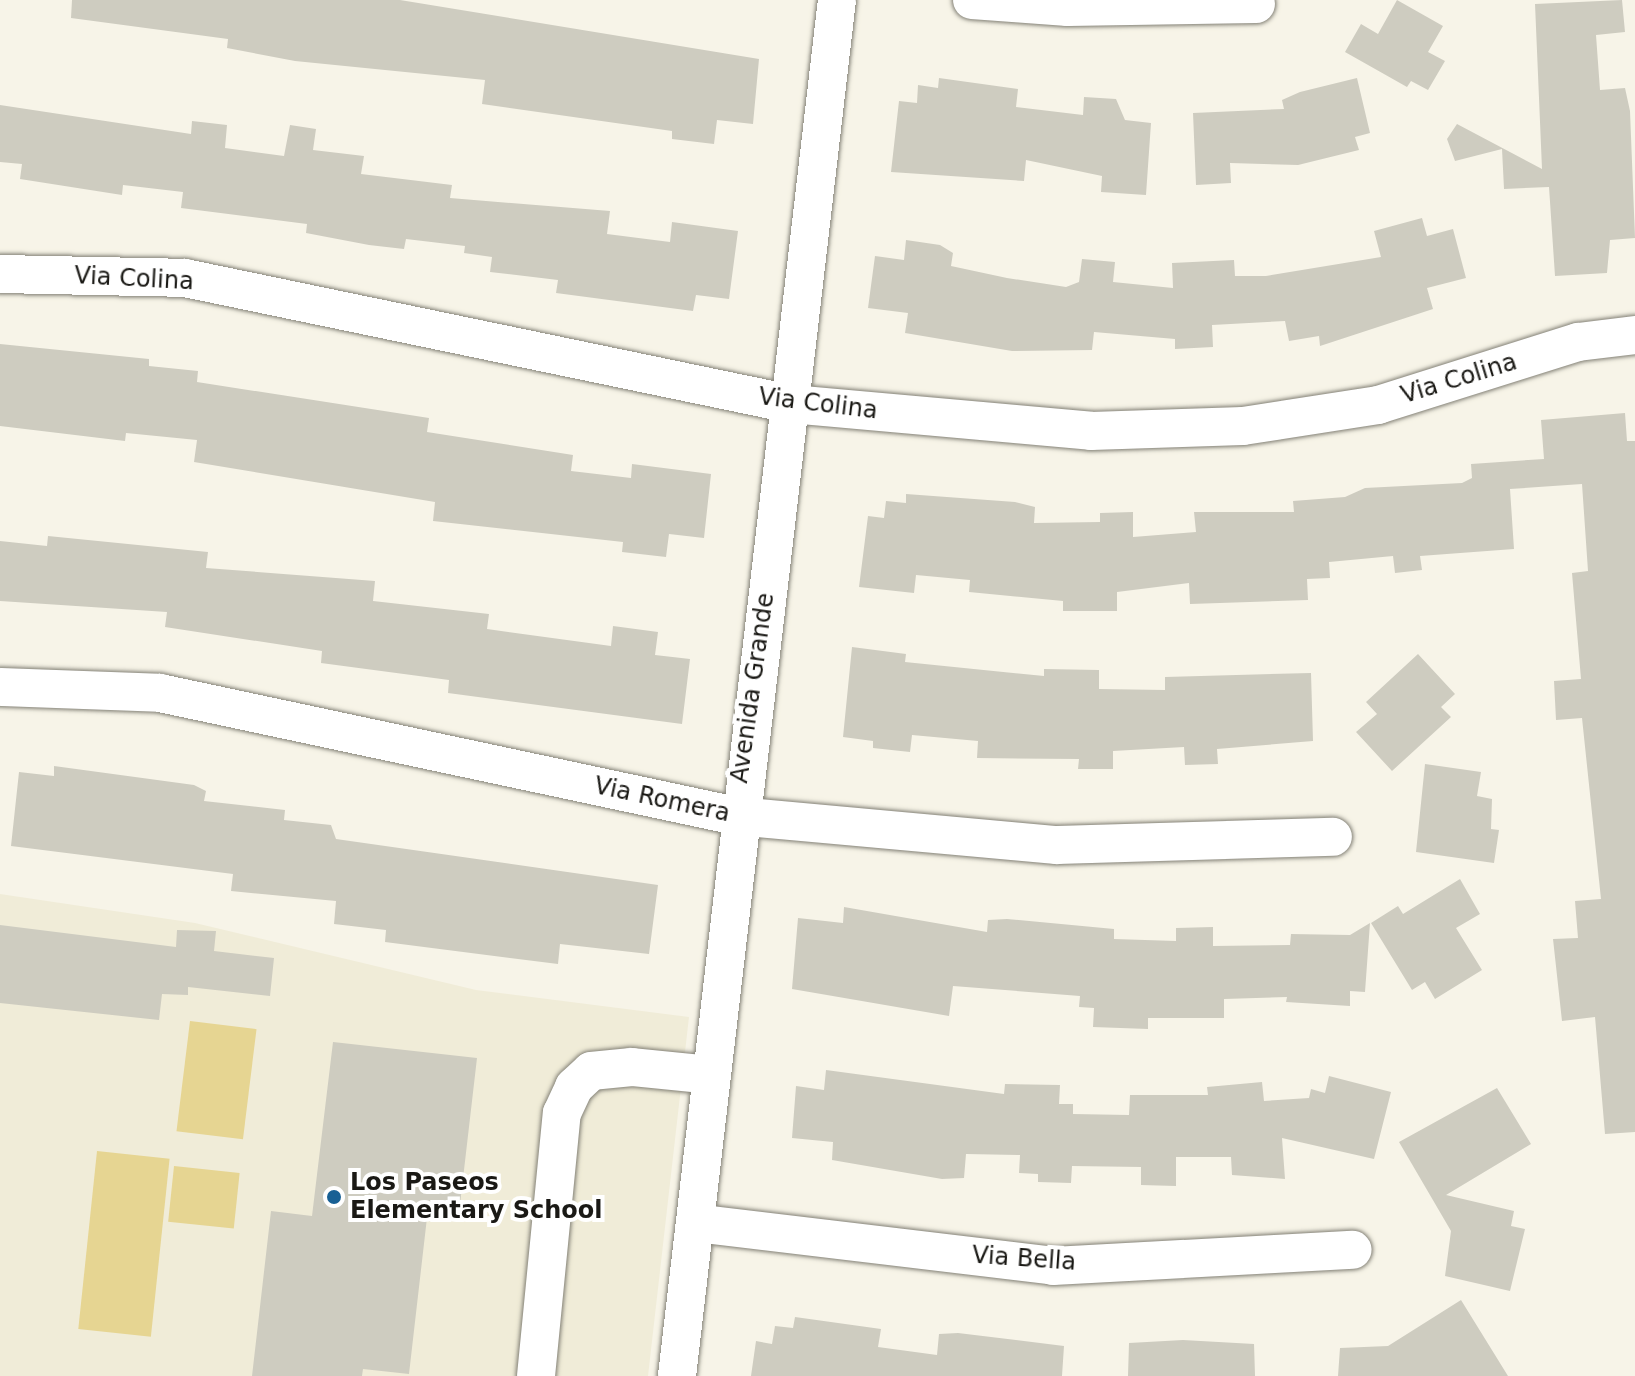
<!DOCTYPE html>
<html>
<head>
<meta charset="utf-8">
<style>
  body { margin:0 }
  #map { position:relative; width:1635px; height:1376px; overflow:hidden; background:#f7f4e8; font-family:"DejaVu Sans",sans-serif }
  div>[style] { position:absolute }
  .built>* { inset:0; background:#f0ecd8 }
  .green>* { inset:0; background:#e6d592; transform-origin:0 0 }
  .building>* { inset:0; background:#ceccc0 }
  .roads { filter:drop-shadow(0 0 2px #838176) drop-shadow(0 0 2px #838176) }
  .minor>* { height:38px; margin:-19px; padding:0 19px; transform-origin:19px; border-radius:19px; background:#fff }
  .dots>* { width:22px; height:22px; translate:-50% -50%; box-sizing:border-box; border:4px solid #fff; border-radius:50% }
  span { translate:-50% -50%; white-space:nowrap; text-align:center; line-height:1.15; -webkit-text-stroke:8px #fff; paint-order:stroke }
  .street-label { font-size:24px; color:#1a1915 }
  .poi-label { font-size:24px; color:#1a1915; font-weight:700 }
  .left { translate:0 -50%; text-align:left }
</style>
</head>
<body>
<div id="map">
  <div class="built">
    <div style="clip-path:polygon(0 894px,195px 923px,476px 990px,689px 1017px,648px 1376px,0 1376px)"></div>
  </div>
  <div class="green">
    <div style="left:190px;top:1021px;width:67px;height:111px;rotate:7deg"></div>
    <div style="left:97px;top:1151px;width:73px;height:179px;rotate:6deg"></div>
    <div style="left:174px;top:1166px;width:66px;height:56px;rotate:6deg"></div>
  </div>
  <div class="building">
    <div style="clip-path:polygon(72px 0,400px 0,759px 59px,753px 124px,717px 120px,714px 144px,672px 139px,672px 131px,482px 104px,485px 80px,295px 61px,227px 48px,228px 39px,71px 18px)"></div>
    <div style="clip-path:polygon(1397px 0,1443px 26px,1428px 52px,1445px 61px,1428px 90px,1411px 81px,1407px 87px,1345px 52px,1361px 24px,1378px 34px)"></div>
    <div style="clip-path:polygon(1622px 0,1625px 32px,1596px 35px,1600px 90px,1625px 88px,1630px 111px,1635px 238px,1610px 240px,1607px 273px,1555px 276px,1549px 187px,1504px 189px,1502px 149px,1455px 161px,1447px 139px,1457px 124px,1542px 169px,1535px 4px)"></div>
    <div style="clip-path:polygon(939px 78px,1018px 89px,1016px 107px,1083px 115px,1084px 97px,1116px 99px,1125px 120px,1151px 123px,1146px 195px,1101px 192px,1102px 176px,1026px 160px,1024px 181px,891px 172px,899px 101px,917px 103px,918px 85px,938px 88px)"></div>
    <div style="clip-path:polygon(1357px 78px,1370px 133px,1355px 137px,1359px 150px,1298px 165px,1230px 163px,1231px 183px,1196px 185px,1193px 113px,1284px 109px,1282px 100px,1300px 92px)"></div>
    <div style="clip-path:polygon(0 105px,191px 134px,192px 121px,227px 125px,225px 148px,284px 156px,290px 125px,316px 129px,313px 150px,364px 156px,361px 174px,452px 185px,450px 198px,610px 211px,607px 234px,670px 242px,672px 222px,738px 231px,729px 299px,696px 295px,693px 311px,556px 293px,558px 280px,490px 272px,492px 257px,464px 253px,465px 246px,406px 239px,404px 249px,369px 245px,306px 233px,307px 224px,181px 208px,183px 192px,123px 185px,122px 195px,20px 179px,22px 164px,0 162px)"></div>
    <div style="clip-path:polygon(1422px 218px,1427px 236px,1453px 229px,1466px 278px,1427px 288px,1433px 309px,1320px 346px,1319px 336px,1289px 341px,1285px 321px,1212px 325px,1213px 347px,1175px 349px,1175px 339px,1094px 332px,1092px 350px,1012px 351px,905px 333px,908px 313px,868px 308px,875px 256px,904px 260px,906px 240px,940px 245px,953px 253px,951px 266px,1007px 278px,1066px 287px,1079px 282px,1082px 259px,1115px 262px,1113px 282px,1173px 288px,1172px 263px,1234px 260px,1235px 276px,1266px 276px,1381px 257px,1374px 231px)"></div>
    <div style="clip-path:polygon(0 344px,149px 359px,149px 366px,198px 371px,197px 382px,429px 418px,427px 432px,573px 455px,571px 471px,631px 478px,632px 464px,711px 474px,704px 538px,669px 534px,666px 557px,622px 552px,623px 542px,433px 521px,435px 502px,194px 462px,197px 440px,126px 433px,125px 441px,0 426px)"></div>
    <div style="clip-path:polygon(1625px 413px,1627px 441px,1635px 441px,1635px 1132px,1605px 1134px,1595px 1017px,1562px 1021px,1553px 939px,1578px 938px,1575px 901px,1601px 899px,1582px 718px,1556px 720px,1554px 681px,1581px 679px,1572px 573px,1588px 571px,1582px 484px,1510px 489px,1514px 549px,1420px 556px,1422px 570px,1395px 573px,1393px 556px,1329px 562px,1330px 578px,1307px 579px,1308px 600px,1190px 604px,1189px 583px,1117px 592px,1117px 611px,1063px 611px,1063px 601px,969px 592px,970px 580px,916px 575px,914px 593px,859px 587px,868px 516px,884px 518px,886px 501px,906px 503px,906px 494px,1015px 502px,1035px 507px,1034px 523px,1100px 522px,1100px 513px,1133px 512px,1133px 537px,1196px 532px,1194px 512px,1294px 512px,1293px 501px,1345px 497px,1365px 488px,1462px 483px,1472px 478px,1471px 464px,1544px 459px,1541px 420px)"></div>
    <div style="clip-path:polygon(48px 536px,208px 552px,206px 568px,375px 581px,373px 601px,489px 614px,487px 629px,611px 646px,613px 626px,658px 632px,655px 655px,690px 659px,682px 724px,448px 693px,449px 680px,321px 663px,322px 651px,165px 627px,167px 612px,0 601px,0 541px,47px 546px)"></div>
    <div style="clip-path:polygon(852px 647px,906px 654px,905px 662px,1044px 676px,1044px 669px,1099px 670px,1099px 689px,1165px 690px,1165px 677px,1311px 673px,1313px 741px,1217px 749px,1218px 764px,1185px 765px,1184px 747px,1113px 751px,1113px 769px,1078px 769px,1079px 759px,977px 758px,978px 741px,912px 735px,910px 752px,873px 748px,873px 741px,843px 737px)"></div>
    <div style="clip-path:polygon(1418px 654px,1455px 694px,1441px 707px,1451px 717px,1392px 771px,1356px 732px,1377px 714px,1366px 702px)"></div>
    <div style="clip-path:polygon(1425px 764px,1481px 772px,1477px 796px,1492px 799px,1491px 829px,1499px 830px,1494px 863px,1416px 852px)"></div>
    <div style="clip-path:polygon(54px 766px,194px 785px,206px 791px,204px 801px,285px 810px,284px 820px,331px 825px,336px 839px,658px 885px,649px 954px,560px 944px,558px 964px,385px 942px,386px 930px,334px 924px,336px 901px,231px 891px,233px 874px,11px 846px,19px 772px,54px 776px)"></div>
    <div style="clip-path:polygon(1460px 879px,1480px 914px,1456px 928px,1482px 970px,1435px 999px,1425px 982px,1412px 990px,1371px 923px,1398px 906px,1403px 914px)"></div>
    <div style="clip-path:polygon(844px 907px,987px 932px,988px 920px,1007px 919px,1114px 929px,1114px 939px,1176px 941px,1176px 928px,1213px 927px,1213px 946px,1290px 945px,1291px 934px,1350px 935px,1370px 923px,1365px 992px,1350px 991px,1350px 1006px,1286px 1002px,1287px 997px,1224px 999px,1224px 1018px,1148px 1018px,1148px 1029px,1093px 1027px,1094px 1008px,1079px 1007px,1080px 996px,953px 986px,949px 1016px,792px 989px,798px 918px,843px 923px)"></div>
    <div style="clip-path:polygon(0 925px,176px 947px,177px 930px,216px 931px,214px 951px,274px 958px,270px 996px,188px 987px,188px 995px,162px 994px,159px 1020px,0 1003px)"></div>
    <div style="clip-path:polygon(333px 1042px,477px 1058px,459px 1213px,428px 1209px,409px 1374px,363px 1369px,362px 1376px,252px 1376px,271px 1211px,312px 1216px)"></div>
    <div style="clip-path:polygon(826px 1070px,1004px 1094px,1005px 1084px,1060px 1085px,1059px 1104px,1073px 1104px,1073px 1114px,1129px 1115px,1130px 1095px,1208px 1095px,1207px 1087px,1262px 1082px,1264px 1101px,1309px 1098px,1311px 1089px,1325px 1093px,1329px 1076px,1391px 1092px,1374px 1159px,1282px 1138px,1285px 1179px,1232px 1175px,1231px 1157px,1176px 1157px,1176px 1186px,1141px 1185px,1141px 1167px,1072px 1166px,1071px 1183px,1038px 1182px,1038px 1174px,1019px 1173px,1020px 1155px,966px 1154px,964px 1178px,942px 1179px,832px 1160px,833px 1142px,792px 1138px,796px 1086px,824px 1090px)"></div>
    <div style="clip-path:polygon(1497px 1088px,1531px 1144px,1446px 1195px,1514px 1211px,1511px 1226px,1525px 1229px,1510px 1291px,1445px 1276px,1451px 1231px,1399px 1142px)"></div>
    <div style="clip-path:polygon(1461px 1300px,1508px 1376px,1338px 1376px,1340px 1348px,1388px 1346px)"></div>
    <div style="clip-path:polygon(795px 1317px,881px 1329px,878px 1347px,937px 1355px,939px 1334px,958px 1333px,1064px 1346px,1062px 1376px,751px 1376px,756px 1341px,772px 1344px,775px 1326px,793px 1328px)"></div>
    <div style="clip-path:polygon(1183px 1340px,1254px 1344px,1255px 1376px,1128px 1376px,1129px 1343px)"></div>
  </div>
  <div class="roads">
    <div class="minor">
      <div style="left:972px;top:0;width:96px;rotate:4.2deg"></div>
      <div style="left:1068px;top:7px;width:188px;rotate:-0.9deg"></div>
      <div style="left:0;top:274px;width:185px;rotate:1.2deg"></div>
      <div style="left:185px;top:278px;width:619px;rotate:11.75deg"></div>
      <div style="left:791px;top:404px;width:301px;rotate:5.1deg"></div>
      <div style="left:1091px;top:431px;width:152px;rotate:-1.9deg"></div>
      <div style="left:1243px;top:426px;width:137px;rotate:-8.8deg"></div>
      <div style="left:1378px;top:405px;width:210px;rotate:-17.5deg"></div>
      <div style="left:1578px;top:342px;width:57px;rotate:-7deg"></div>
      <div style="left:0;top:687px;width:160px;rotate:2.1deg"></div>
      <div style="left:160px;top:693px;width:589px;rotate:12.05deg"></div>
      <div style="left:736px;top:816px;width:322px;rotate:5.2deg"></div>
      <div style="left:1057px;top:845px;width:276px;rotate:-1.7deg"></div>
      <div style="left:695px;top:1223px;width:361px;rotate:6.8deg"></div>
      <div style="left:1053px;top:1266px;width:300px;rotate:-3.1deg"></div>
      <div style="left:536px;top:1376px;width:264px;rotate:-84.4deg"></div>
      <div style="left:562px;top:1113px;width:29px;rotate:-65deg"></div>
      <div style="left:574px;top:1087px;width:23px;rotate:-43deg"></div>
      <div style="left:591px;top:1071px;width:41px;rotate:-5.6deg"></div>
      <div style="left:632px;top:1067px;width:80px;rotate:5.7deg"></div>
      <div style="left:677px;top:1376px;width:1385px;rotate:-83.37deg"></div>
    </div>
  </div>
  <div class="dots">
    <div style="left:334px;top:1197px;background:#186094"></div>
  </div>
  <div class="street-label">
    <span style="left:134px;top:279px;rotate:3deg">Via Colina</span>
    <span style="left:1459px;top:379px;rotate:-17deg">Via Colina</span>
    <span style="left:818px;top:404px;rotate:7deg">Via Colina</span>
    <span style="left:753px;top:688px;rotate:-82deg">Avenida Grande</span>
    <span style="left:662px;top:800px;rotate:12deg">Via Romera</span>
    <span style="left:1024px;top:1259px;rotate:4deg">Via Bella</span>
  </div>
  <div class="poi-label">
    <span class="left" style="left:350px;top:1197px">Los Paseos<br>Elementary School</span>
  </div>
</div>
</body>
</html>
